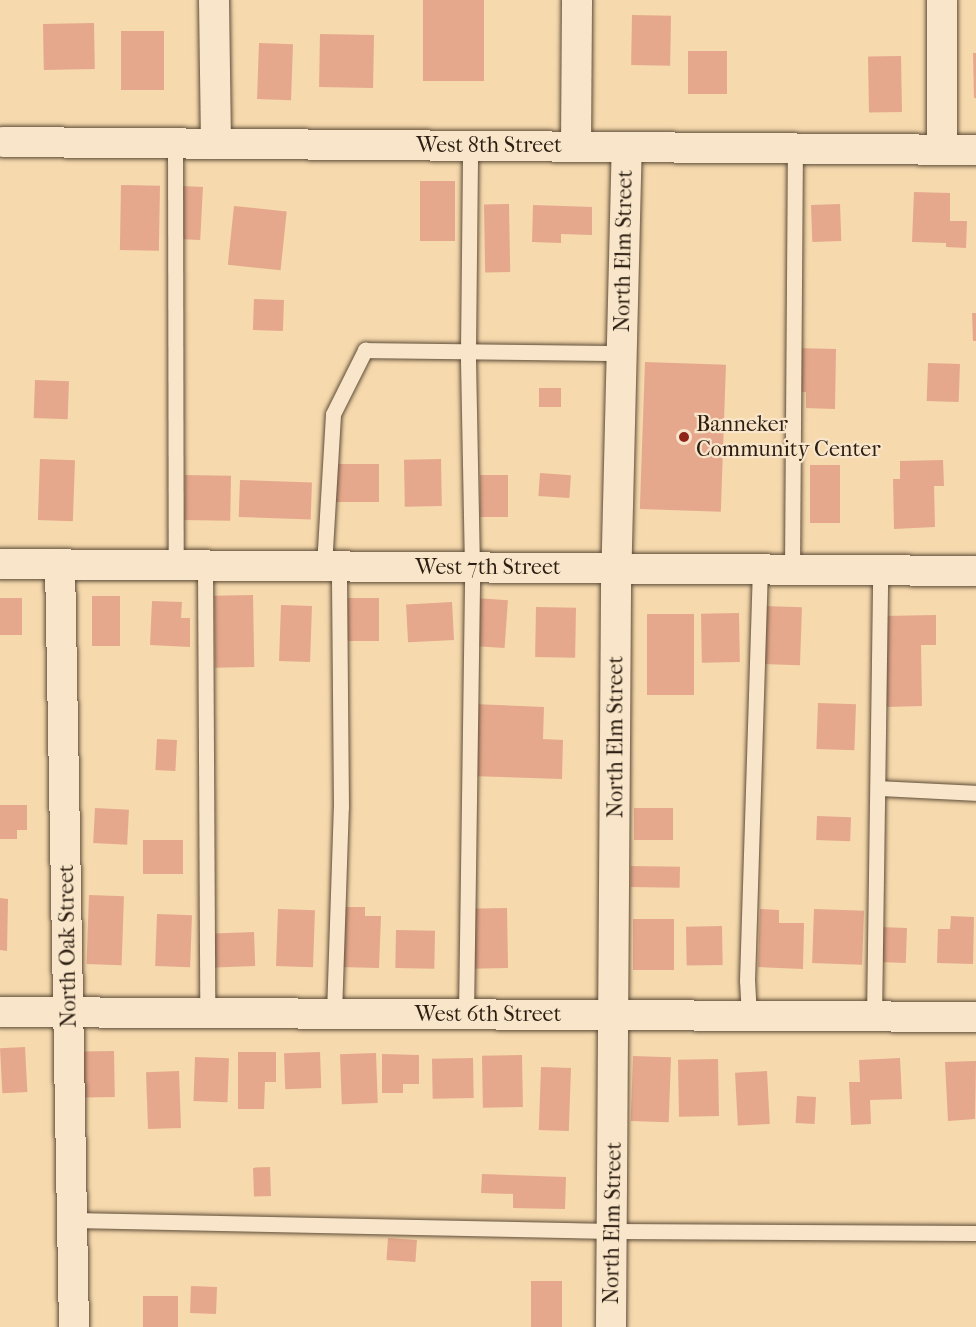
<!DOCTYPE html>
<html>
<head>
<meta charset="utf-8">
<style>
  body { margin:0 }
  #map { position:relative; width:976px; height:1327px; overflow:hidden; background:#f6d9ad; font-family:"IM FELL French Canon",serif }
  div>[style] { position:absolute }
  .building>* { inset:0; background:#e5a88c; transform-origin:0 0 }
  .roads { filter:drop-shadow(0 0 2px #5e4d39) drop-shadow(0 0 2px #5e4d39) }
  .lane>* { height:15px; margin:-7.5px; padding:0 7.5px; transform-origin:7.5px; border-radius:7.5px; background:#f9e6ca }
  .street>* { height:30px; margin:-15px; padding:0 15px; transform-origin:15px; border-radius:15px; background:#f9e6ca }
  .dots>* { width:16px; height:16px; translate:-50% -50%; box-sizing:border-box; border:3px solid #f9e6ca; border-radius:50% }
  span { translate:-50% -50%; white-space:nowrap; text-align:center; line-height:1.15; -webkit-text-stroke:4.5px #f9e6ca; paint-order:stroke }
  .street-label { font-size:22px; color:#2c1e12 }
  .poi-label { font-size:22px; color:#2c1e12 }
  .left { translate:0 -50%; text-align:left }
</style>
</head>
<body>
<div id="map">
  <div class="building">
    <div style="left:423px;top:0;width:61px;height:81px"></div>
    <div style="left:632px;top:15px;width:39px;height:50px;rotate:1deg"></div>
    <div style="left:94px;top:23px;width:46px;height:51px;rotate:89deg"></div>
    <div style="left:121px;top:31px;width:43px;height:59px"></div>
    <div style="left:320px;top:34px;width:54px;height:53px;rotate:1deg"></div>
    <div style="left:259px;top:43px;width:34px;height:56px;rotate:2deg"></div>
    <div style="left:688px;top:51px;width:39px;height:43px"></div>
    <div style="clip-path:polygon(973px 53px,976px 53px,976px 98px,974px 98px)"></div>
    <div style="left:901px;top:56px;width:56px;height:33px;rotate:89deg"></div>
    <div style="left:420px;top:181px;width:35px;height:60px"></div>
    <div style="left:121px;top:185px;width:39px;height:65px;rotate:1deg"></div>
    <div style="left:182px;top:186px;width:21px;height:53px;rotate:3deg"></div>
    <div style="clip-path:polygon(914px 192px,950px 193px,950px 221px,967px 221px,966px 248px,946px 247px,946px 243px,912px 242px)"></div>
    <div style="left:509px;top:204px;width:68px;height:25px;rotate:89deg"></div>
    <div style="left:840px;top:204px;width:37px;height:29px;rotate:88deg"></div>
    <div style="clip-path:polygon(533px 205px,592px 207px,592px 235px,561px 234px,561px 243px,532px 242px)"></div>
    <div style="left:234px;top:206px;width:53px;height:59px;rotate:6deg"></div>
    <div style="left:254px;top:299px;width:30px;height:31px;rotate:2deg"></div>
    <div style="clip-path:polygon(972px 313px,976px 313px,976px 341px,973px 341px)"></div>
    <div style="clip-path:polygon(796px 348px,836px 349px,835px 409px,806px 408px,806px 392px,795px 392px)"></div>
    <div style="left:645px;top:362px;width:81px;height:147px;rotate:2deg"></div>
    <div style="left:928px;top:363px;width:32px;height:38px;rotate:2deg"></div>
    <div style="left:35px;top:380px;width:34px;height:38px;rotate:2deg"></div>
    <div style="left:539px;top:388px;width:22px;height:19px"></div>
    <div style="left:40px;top:459px;width:35px;height:61px;rotate:2deg"></div>
    <div style="left:441px;top:459px;width:47px;height:37px;rotate:89deg"></div>
    <div style="clip-path:polygon(943px 460px,944px 486px,934px 486px,935px 527px,894px 529px,893px 479px,900px 479px,900px 461px)"></div>
    <div style="left:379px;top:464px;width:38px;height:45px;rotate:90deg"></div>
    <div style="left:810px;top:465px;width:30px;height:58px"></div>
    <div style="left:540px;top:473px;width:31px;height:23px;rotate:4deg"></div>
    <div style="left:185px;top:475px;width:46px;height:45px;rotate:1deg"></div>
    <div style="left:480px;top:475px;width:28px;height:42px"></div>
    <div style="left:240px;top:480px;width:72px;height:37px;rotate:2deg"></div>
    <div style="left:253px;top:595px;width:72px;height:39px;rotate:89deg"></div>
    <div style="left:92px;top:596px;width:28px;height:50px"></div>
    <div style="left:0;top:598px;width:22px;height:37px"></div>
    <div style="left:344px;top:598px;width:35px;height:43px"></div>
    <div style="left:476px;top:598px;width:32px;height:48px;rotate:4deg"></div>
    <div style="clip-path:polygon(152px 601px,182px 602px,181px 618px,190px 618px,190px 647px,150px 645px)"></div>
    <div style="left:452px;top:602px;width:38px;height:46px;rotate:87deg"></div>
    <div style="left:281px;top:605px;width:31px;height:56px;rotate:2deg"></div>
    <div style="left:764px;top:606px;width:38px;height:58px;rotate:2deg"></div>
    <div style="left:536px;top:607px;width:40px;height:50px;rotate:1deg"></div>
    <div style="left:739px;top:613px;width:49px;height:38px;rotate:89deg"></div>
    <div style="left:647px;top:614px;width:47px;height:81px"></div>
    <div style="clip-path:polygon(936px 615px,936px 645px,921px 645px,922px 706px,885px 707px,884px 616px)"></div>
    <div style="left:818px;top:703px;width:38px;height:46px;rotate:2deg"></div>
    <div style="clip-path:polygon(473px 704px,544px 707px,543px 739px,563px 740px,562px 779px,470px 776px)"></div>
    <div style="left:157px;top:739px;width:20px;height:31px;rotate:3deg"></div>
    <div style="clip-path:polygon(0 805px,27px 805px,27px 830px,17px 830px,17px 839px,0 839px)"></div>
    <div style="left:95px;top:808px;width:34px;height:35px;rotate:3deg"></div>
    <div style="left:634px;top:808px;width:39px;height:32px"></div>
    <div style="left:817px;top:816px;width:34px;height:24px;rotate:2deg"></div>
    <div style="left:143px;top:840px;width:40px;height:34px"></div>
    <div style="left:631px;top:866px;width:49px;height:21px;rotate:1deg"></div>
    <div style="left:89px;top:895px;width:35px;height:69px;rotate:2deg"></div>
    <div style="clip-path:polygon(0 898px,8px 899px,7px 951px,0 950px)"></div>
    <div style="clip-path:polygon(341px 907px,365px 907px,365px 916px,381px 916px,379px 968px,339px 967px)"></div>
    <div style="left:507px;top:908px;width:60px;height:39px;rotate:89deg"></div>
    <div style="left:278px;top:909px;width:37px;height:57px;rotate:2deg"></div>
    <div style="clip-path:polygon(760px 909px,779px 910px,779px 923px,804px 923px,803px 969px,758px 967px)"></div>
    <div style="left:814px;top:909px;width:50px;height:54px;rotate:2deg"></div>
    <div style="left:157px;top:914px;width:35px;height:52px;rotate:2deg"></div>
    <div style="clip-path:polygon(951px 916px,974px 917px,973px 964px,937px 963px,938px 929px,950px 929px)"></div>
    <div style="left:674px;top:919px;width:51px;height:41px;rotate:90deg"></div>
    <div style="left:722px;top:926px;width:39px;height:36px;rotate:89deg"></div>
    <div style="left:880px;top:927px;width:27px;height:35px;rotate:2deg"></div>
    <div style="left:396px;top:930px;width:39px;height:38px;rotate:1deg"></div>
    <div style="left:254px;top:932px;width:34px;height:40px;rotate:88deg"></div>
    <div style="left:25px;top:1047px;width:45px;height:25px;rotate:87deg"></div>
    <div style="left:114px;top:1051px;width:46px;height:31px;rotate:89deg"></div>
    <div style="clip-path:polygon(238px 1052px,276px 1052px,276px 1082px,265px 1082px,264px 1109px,238px 1109px)"></div>
    <div style="left:320px;top:1052px;width:36px;height:36px;rotate:88deg"></div>
    <div style="left:376px;top:1053px;width:50px;height:36px;rotate:88deg"></div>
    <div style="clip-path:polygon(382px 1054px,419px 1055px,419px 1084px,403px 1084px,403px 1093px,382px 1093px)"></div>
    <div style="left:522px;top:1055px;width:52px;height:40px;rotate:89deg"></div>
    <div style="left:633px;top:1056px;width:38px;height:65px;rotate:2deg"></div>
    <div style="left:195px;top:1057px;width:34px;height:44px;rotate:2deg"></div>
    <div style="left:473px;top:1058px;width:40px;height:41px;rotate:89deg"></div>
    <div style="clip-path:polygon(900px 1058px,902px 1099px,870px 1100px,871px 1124px,851px 1125px,849px 1082px,860px 1082px,859px 1060px)"></div>
    <div style="left:718px;top:1059px;width:57px;height:40px;rotate:89deg"></div>
    <div style="clip-path:polygon(976px 1061px,975px 1119px,948px 1121px,945px 1062px)"></div>
    <div style="left:541px;top:1067px;width:30px;height:63px;rotate:2deg"></div>
    <div style="left:179px;top:1071px;width:57px;height:33px;rotate:88deg"></div>
    <div style="left:767px;top:1071px;width:53px;height:32px;rotate:87deg"></div>
    <div style="left:797px;top:1096px;width:19px;height:27px;rotate:3deg"></div>
    <div style="left:270px;top:1167px;width:29px;height:17px;rotate:88deg"></div>
    <div style="clip-path:polygon(482px 1174px,566px 1177px,565px 1209px,513px 1208px,513px 1194px,481px 1193px)"></div>
    <div style="left:388px;top:1238px;width:29px;height:22px;rotate:4deg"></div>
    <div style="left:531px;top:1281px;width:31px;height:46px"></div>
    <div style="left:191px;top:1286px;width:26px;height:27px;rotate:2deg"></div>
    <div style="left:143px;top:1296px;width:35px;height:31px"></div>
  </div>
  <div class="roads">
    <div class="lane">
      <div style="left:175px;top:143px;width:422px;rotate:89.9deg"></div>
      <div style="left:205px;top:566px;width:448px;rotate:89.7deg"></div>
      <div style="left:324px;top:566px;width:152px;rotate:-86.6deg"></div>
      <div style="left:333px;top:414px;width:72px;rotate:-63.4deg"></div>
      <div style="left:365px;top:350px;width:257px;rotate:0.7deg"></div>
      <div style="left:792px;top:570px;width:422px;rotate:-89.6deg"></div>
      <div style="left:878px;top:788px;width:98px;rotate:2.9deg"></div>
      <div style="left:334px;top:1014px;width:207px;rotate:-88.1deg"></div>
      <div style="left:341px;top:807px;width:241px;rotate:-90.5deg"></div>
      <div style="left:466px;top:1015px;width:447px;rotate:-89.2deg"></div>
      <div style="left:472px;top:568px;width:218px;rotate:-91.1deg"></div>
      <div style="left:468px;top:350px;width:204px;rotate:-89.4deg"></div>
      <div style="left:749px;top:1017px;width:36px;rotate:-93deg"></div>
      <div style="left:747px;top:981px;width:411px;rotate:-88.2deg"></div>
      <div style="left:874px;top:1018px;width:448px;rotate:-89.2deg"></div>
      <div style="left:73px;top:1220px;width:540px;rotate:1.17deg"></div>
      <div style="left:613px;top:1231px;width:363px;rotate:0.3deg"></div>
    </div>
    <div class="street">
      <div style="left:214px;top:0;width:144px;rotate:89.2deg"></div>
      <div style="left:3px;top:142px;width:973px;rotate:0.47deg"></div>
      <div style="left:576px;top:146px;width:146px;rotate:-89.6deg"></div>
      <div style="left:942px;top:150px;width:150px;rotate:-90deg"></div>
      <div style="left:0;top:564px;width:976px;rotate:0.41deg"></div>
      <div style="left:60px;top:564px;width:763px;rotate:88.95deg"></div>
      <div style="left:0;top:1012px;width:976px;rotate:0.29deg"></div>
      <div style="left:611px;top:1327px;width:740px;rotate:-89.61deg"></div>
      <div style="left:616px;top:587px;width:440px;rotate:-88.6deg"></div>
    </div>
  </div>
  <div class="dots">
    <div style="left:684px;top:437px;background:#8f2418"></div>
  </div>
  <div class="street-label">
    <span style="left:489px;top:146px">West 8th Street</span>
    <span style="left:624px;top:251px;rotate:-89deg">North Elm Street</span>
    <span style="left:488px;top:568px">West 7th Street</span>
    <span style="left:616px;top:737px;rotate:-90deg">North Elm Street</span>
    <span style="left:68px;top:946px;rotate:-91deg">North Oak Street</span>
    <span style="left:488px;top:1015px">West 6th Street</span>
    <span style="left:613px;top:1223px;rotate:-89deg">North Elm Street</span>
  </div>
  <div class="poi-label">
    <span class="left" style="left:696px;top:437px">Banneker<br>Community Center</span>
  </div>
</div>
</body>
</html>
